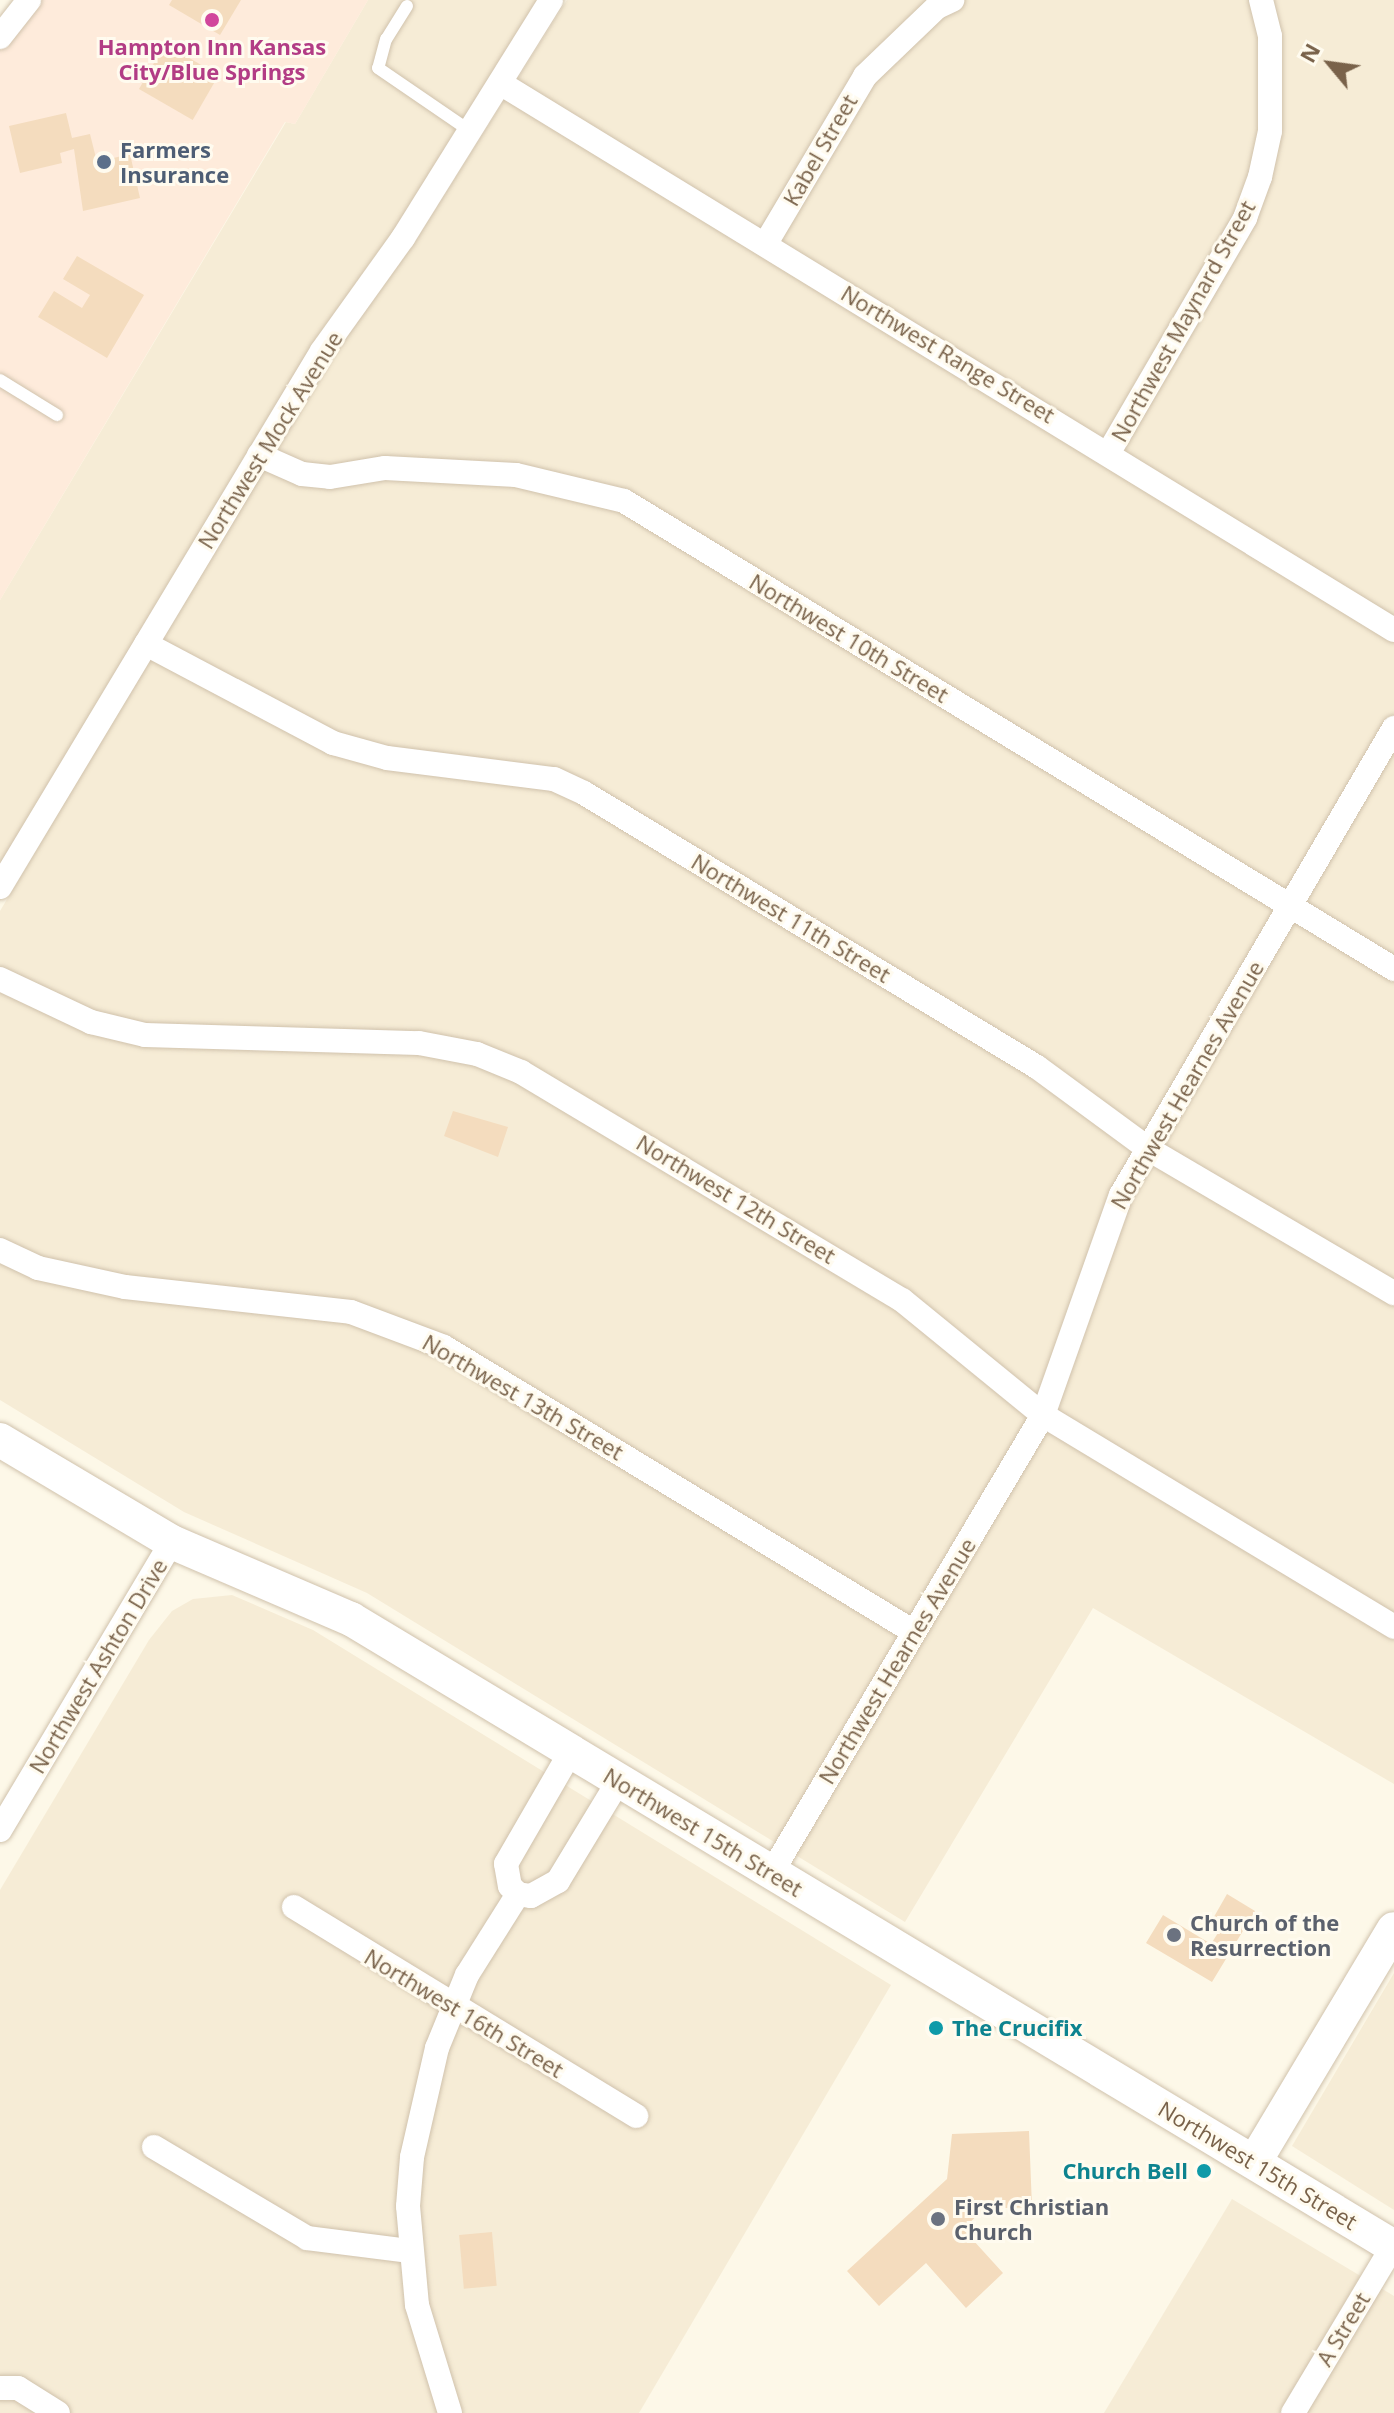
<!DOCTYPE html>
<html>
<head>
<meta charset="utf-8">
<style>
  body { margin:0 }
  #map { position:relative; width:1394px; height:2413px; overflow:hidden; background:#fdf8e8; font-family:"Open Sans",sans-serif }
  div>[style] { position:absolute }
  .residential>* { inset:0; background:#f6ecd6 }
  .commercial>* { inset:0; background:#feebdb }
  .building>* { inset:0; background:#f4dcbe; transform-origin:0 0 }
  .roads { filter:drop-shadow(0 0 2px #d0c2ac) drop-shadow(0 0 2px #d0c2ac) }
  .lane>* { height:12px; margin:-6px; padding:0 6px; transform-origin:6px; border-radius:6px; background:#fff }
  .street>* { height:24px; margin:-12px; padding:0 12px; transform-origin:12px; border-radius:12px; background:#fff }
  .secondary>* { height:34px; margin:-17px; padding:0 17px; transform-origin:17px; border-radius:17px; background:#fff }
  .dots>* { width:22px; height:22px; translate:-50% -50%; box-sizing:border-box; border:4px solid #fffbef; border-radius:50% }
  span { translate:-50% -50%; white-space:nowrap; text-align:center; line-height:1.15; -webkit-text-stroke:6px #fffbef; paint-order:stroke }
  .hotel-label { font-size:22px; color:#b23c85; font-weight:700 }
  .service-label { font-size:22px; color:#4e5e75; font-weight:700 }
  .left { translate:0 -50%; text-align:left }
  .street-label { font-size:22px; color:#79624a }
  .worship-label { font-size:22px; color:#5b616d; font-weight:700 }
  .culture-label { font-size:22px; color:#0d838f; font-weight:700 }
  .right { translate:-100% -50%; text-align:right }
  .north { position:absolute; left:1290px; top:24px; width:80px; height:80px; -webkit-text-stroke:6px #fffbef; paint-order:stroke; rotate:299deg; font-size:22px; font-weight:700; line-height:32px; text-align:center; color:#79624a }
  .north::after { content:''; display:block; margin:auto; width:28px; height:36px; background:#79624a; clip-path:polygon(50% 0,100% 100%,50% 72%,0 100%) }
</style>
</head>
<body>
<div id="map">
  <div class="residential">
    <div style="clip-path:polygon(368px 0,551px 0,0 887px,0 600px,286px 122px,295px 124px)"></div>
    <div style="clip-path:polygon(567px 0,1394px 0,1394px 1784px,1093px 1608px,905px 1922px,367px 1593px,184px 1512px,0 1400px,0 911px,296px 413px,347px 331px,415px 242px)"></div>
    <div style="clip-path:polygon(232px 1595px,313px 1630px,891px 1985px,639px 2413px,0 2413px,0 1890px,149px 1640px,172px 1611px,193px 1599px)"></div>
    <div style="clip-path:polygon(1394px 1973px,1394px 2210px,1292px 2146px)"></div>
    <div style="clip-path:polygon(1232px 2199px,1394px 2296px,1394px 2413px,1104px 2413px)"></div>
  </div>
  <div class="commercial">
    <div style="clip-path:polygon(29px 0,368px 0,295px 124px,285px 122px,0 600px,0 37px)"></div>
  </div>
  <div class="building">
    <div style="clip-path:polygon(172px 0,241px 0,220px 35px,169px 5px)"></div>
    <div style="left:165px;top:44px;width:62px;height:52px;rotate:30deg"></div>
    <div style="clip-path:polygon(66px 113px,72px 138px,90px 134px,97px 162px,130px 154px,140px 198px,83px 211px,74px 149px,60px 153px,62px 163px,20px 173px,9px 126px)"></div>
    <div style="clip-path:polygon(77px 256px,144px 295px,107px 358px,38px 317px,54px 291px,82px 308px,90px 295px,63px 279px)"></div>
    <div style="clip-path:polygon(453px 1111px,508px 1127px,498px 1157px,444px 1136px)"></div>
    <div style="clip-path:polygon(1227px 1894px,1255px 1911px,1212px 1982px,1146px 1943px,1163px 1915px,1211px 1944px,1221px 1928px,1211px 1922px)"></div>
    <div style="clip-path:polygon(1029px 2131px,1032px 2207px,984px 2209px,963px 2229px,1003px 2273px,966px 2308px,926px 2263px,879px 2306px,847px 2271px,947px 2179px,952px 2134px)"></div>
    <div style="left:492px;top:2232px;width:54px;height:33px;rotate:85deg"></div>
  </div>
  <div class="roads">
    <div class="lane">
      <div style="left:407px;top:6px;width:39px;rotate:122deg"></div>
      <div style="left:386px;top:39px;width:30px;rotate:105deg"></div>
      <div style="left:378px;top:68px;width:112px;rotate:34.4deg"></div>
      <div style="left:0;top:380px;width:67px;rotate:31.6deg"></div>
    </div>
    <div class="street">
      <div style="left:0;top:37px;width:47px;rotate:-51.9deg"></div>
      <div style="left:500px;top:83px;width:1048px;rotate:31.46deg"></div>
      <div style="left:766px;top:243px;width:194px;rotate:-59.3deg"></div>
      <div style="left:865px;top:76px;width:100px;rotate:-43.8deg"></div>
      <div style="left:937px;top:7px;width:17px;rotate:-25deg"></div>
      <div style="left:1109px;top:452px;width:271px;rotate:-59.8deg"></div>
      <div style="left:1245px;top:218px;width:44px;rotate:-69.9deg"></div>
      <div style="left:1260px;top:177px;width:47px;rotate:-77.7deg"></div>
      <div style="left:1270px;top:131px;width:95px;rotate:-90deg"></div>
      <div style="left:1270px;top:36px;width:37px;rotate:-104deg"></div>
      <div style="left:259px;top:455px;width:47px;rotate:23.8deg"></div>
      <div style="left:302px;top:474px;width:28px;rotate:6deg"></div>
      <div style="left:330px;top:477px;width:56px;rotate:-9.3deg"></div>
      <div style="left:385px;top:468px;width:131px;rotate:3.1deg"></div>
      <div style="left:516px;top:475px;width:111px;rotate:13.5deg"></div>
      <div style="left:624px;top:501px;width:901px;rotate:31.29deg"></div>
      <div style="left:146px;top:644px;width:212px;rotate:27.9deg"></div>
      <div style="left:333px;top:743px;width:56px;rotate:15.5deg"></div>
      <div style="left:387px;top:758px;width:168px;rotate:7.2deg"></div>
      <div style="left:554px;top:779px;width:33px;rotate:25deg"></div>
      <div style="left:584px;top:793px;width:529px;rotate:31.17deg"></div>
      <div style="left:1037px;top:1067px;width:140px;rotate:36.3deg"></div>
      <div style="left:1150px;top:1150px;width:283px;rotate:30.4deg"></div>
      <div style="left:0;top:887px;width:625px;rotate:-59deg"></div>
      <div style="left:322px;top:351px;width:139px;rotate:-54.4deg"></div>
      <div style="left:403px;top:238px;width:280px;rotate:-58.1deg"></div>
      <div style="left:0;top:979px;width:101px;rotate:25.3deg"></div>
      <div style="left:91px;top:1022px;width:56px;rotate:13.5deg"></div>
      <div style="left:145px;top:1035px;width:274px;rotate:1.7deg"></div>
      <div style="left:419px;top:1043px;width:59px;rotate:10.7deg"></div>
      <div style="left:477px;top:1054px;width:48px;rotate:22.2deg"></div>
      <div style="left:521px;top:1072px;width:444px;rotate:30.9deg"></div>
      <div style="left:902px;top:1300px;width:182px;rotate:39.2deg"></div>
      <div style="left:1043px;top:1415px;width:410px;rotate:31.1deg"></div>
      <div style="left:0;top:1250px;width:42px;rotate:25.3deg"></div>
      <div style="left:38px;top:1268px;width:89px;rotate:12.3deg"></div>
      <div style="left:125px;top:1287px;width:227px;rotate:6.3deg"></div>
      <div style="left:351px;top:1312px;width:99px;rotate:20.6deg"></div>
      <div style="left:444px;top:1347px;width:550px;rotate:31.23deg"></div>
      <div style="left:570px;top:1753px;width:128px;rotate:120deg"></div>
      <div style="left:506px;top:1864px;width:22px;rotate:80deg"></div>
      <div style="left:510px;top:1886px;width:11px;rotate:45deg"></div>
      <div style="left:518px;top:1894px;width:13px;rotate:9deg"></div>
      <div style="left:531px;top:1896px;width:31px;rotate:-29deg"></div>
      <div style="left:558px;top:1881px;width:116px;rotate:-58.8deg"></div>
      <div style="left:0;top:1830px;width:335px;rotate:-59.2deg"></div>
      <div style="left:772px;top:1872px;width:531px;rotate:-59.33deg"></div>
      <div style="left:1043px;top:1415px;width:233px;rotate:-70.5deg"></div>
      <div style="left:1121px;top:1195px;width:541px;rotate:-59.69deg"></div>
      <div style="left:294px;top:1907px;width:401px;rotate:31.4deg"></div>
      <div style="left:154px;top:2147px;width:178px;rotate:30.7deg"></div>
      <div style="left:307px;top:2238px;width:104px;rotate:7.2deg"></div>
      <div style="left:0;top:2388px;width:18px"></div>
      <div style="left:18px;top:2388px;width:47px;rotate:32deg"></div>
      <div style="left:450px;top:2413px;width:113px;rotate:-107deg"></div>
      <div style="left:417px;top:2305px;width:99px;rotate:-95.2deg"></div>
      <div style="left:408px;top:2206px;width:49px;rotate:-85.3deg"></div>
      <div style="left:412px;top:2157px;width:112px;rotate:-77.1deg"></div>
      <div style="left:437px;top:2048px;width:79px;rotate:-67.7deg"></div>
      <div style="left:467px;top:1975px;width:96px;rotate:-57.8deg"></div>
      <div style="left:1293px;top:2413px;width:195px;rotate:-59.1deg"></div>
    </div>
    <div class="secondary">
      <div style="left:0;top:1440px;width:200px;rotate:30.7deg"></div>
      <div style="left:172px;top:1542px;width:195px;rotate:23.3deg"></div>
      <div style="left:351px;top:1619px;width:1217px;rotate:31.05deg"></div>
      <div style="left:1255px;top:2161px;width:270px;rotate:-59.1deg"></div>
    </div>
  </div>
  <div class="dots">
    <div style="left:212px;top:20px;background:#d1479c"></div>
    <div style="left:104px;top:162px;background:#5c6f8a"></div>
    <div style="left:1174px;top:1935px;background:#6b7280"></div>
    <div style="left:936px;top:2028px;background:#0f9aa8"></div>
    <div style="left:1204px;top:2171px;background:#0f9aa8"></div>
    <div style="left:938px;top:2219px;background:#6b7280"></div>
  </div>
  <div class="hotel-label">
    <span style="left:212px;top:59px">Hampton Inn Kansas<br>City/Blue Springs</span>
  </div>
  <div class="service-label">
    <span class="left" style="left:120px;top:162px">Farmers<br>Insurance</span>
  </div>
  <div class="street-label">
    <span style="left:820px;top:150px;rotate:-60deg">Kabel Street</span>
    <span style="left:1183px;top:321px;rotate:-61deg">Northwest Maynard Street</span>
    <span style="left:948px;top:354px;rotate:31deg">Northwest Range Street</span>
    <span style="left:270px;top:440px;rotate:-58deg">Northwest Mock Avenue</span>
    <span style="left:849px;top:638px;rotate:31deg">Northwest 10th Street</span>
    <span style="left:791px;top:918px;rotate:31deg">Northwest 11th Street</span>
    <span style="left:1187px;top:1085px;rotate:-60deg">Northwest Hearnes Avenue</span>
    <span style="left:736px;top:1199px;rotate:31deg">Northwest 12th Street</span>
    <span style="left:523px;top:1397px;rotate:30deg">Northwest 13th Street</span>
    <span style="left:897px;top:1661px;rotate:-59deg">Northwest Hearnes Avenue</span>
    <span style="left:98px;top:1666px;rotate:-59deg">Northwest Ashton Drive</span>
    <span style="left:703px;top:1832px;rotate:31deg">Northwest 15th Street</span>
    <span style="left:464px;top:2013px;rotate:31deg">Northwest 16th Street</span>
    <span style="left:1258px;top:2165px;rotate:31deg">Northwest 15th Street</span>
    <span style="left:1343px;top:2329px;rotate:-59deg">A Street</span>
  </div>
  <div class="worship-label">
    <span class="left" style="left:1190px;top:1935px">Church of the<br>Resurrection</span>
    <span class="left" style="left:954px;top:2219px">First Christian<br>Church</span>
  </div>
  <div class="culture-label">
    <span class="left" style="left:952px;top:2028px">The Crucifix</span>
    <span class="right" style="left:1188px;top:2171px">Church Bell</span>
  </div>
  <div class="north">N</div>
</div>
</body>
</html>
